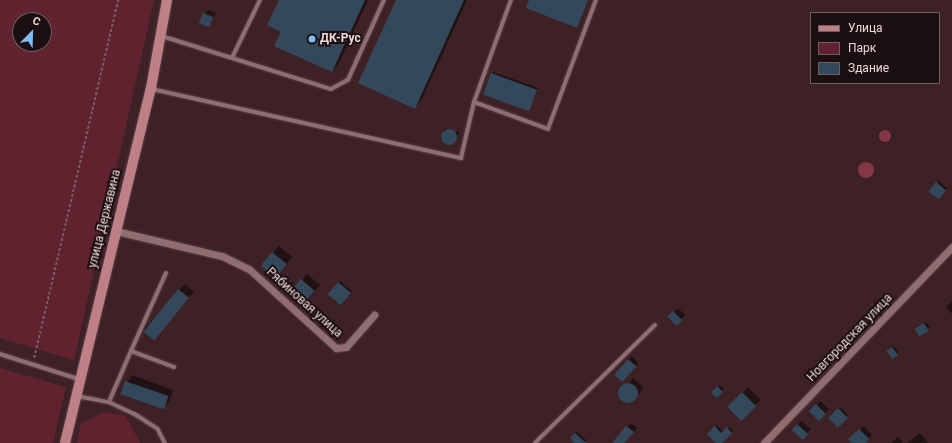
<!DOCTYPE html>
<html>
<head>
<meta charset="utf-8">
<style>
  body { margin:0 }
  #map { position:relative; width:952px; height:443px; overflow:hidden; background:#3d2125; font-family:Roboto,sans-serif }
  div>[style] { position:absolute }
  .green>* { inset:0; background:#5f222e }
  .water>* { inset:0; background:#863745 }
  .round { border-radius:50% }
  .shadow>* { inset:0; background:#0007; transform-origin:0 0 }
  .building>* { inset:0; background:#34485c; transform-origin:0 0 }
  .path>* { height:1.5px; margin-top:-0.75px; transform-origin:0; background:repeating-linear-gradient(90deg,#775e62 0 3px,transparent 0 5px) }
  .roads { filter:drop-shadow(0 0 1px #573f43) drop-shadow(0 0 1px #573f43) }
  .lane>* { height:3.5px; margin:-1.75px; padding:0 1.75px; transform-origin:1.75px; border-radius:1.75px; background:#8f6d71 }
  .street>* { height:7px; margin:-3.5px; padding:0 3.5px; transform-origin:3.5px; border-radius:3.5px; background:#8f6d71 }
  .primary>* { height:10px; margin:-5px; padding:0 5px; transform-origin:5px; border-radius:5px; background:#be7f87 }
  .dots>* { width:11px; height:11px; translate:-50% -50%; box-sizing:border-box; border:2px solid #1c0f11; border-radius:50% }
  span { translate:-50% -50%; white-space:nowrap; text-align:center; line-height:1.15; -webkit-text-stroke:4px #1c0f11; paint-order:stroke }
  .poi-label { font-size:12px; color:#ead7d9; font-weight:700 }
  .left { translate:0 -50%; text-align:left }
  .street-label { font-size:12px; color:#ead7d9 }
  .legend { position:absolute; left:810px; top:12px; width:130px; height:72px; box-sizing:border-box; background:#1c0f11; border:1px solid #6e5f61; margin:0; padding:5px 7px; list-style:none; font-size:12px; color:#ead7d9 }
  .legend li { display:flex; align-items:center; gap:8px; height:20px }
  .legend b { width:20px; border:1px solid #6e5f61 }
  .north { position:absolute; left:12px; top:12px; width:40px; height:40px; box-sizing:border-box; background:#1c0f11; border:1px solid #6e5f61; border-radius:50%; rotate:23deg; font-size:11px; font-weight:700; line-height:16px; text-align:center; color:#ead7d9 }
  .north::after { content:''; display:block; margin:auto; width:14px; height:18px; background:#7fbdf9; clip-path:polygon(50% 0,100% 100%,50% 72%,0 100%) }
</style>
</head>
<body>
<div id="map">
  <div class="green">
    <div style="clip-path:polygon(evenodd,0 0,154px 0,74px 360px,0 338px,0 0,20px 20px,44px 20px,44px 44px,20px 44px,20px 20px)"></div>
    <div style="clip-path:polygon(0 368px,66px 387px,53px 443px,0 443px)"></div>
    <div style="clip-path:polygon(104px 412px,126px 416px,140px 443px,77px 443px,81px 424px)"></div>
  </div>
  <div class="water">
    <div class="round" style="left:879px;top:130px;width:12px;height:12px"></div>
    <div class="round" style="left:858px;top:162px;width:16px;height:16px"></div>
  </div>
  <div class="shadow">
    <div style="clip-path:polygon(280px 0,368px 0,339px 63px,332px 71px,282px 31px)"></div>
    <div style="clip-path:polygon(397px 0,467px 0,422px 99px,415px 107px)"></div>
    <div style="clip-path:polygon(208px 10px,216px 13px,209px 25px,201px 22px)"></div>
    <div style="clip-path:polygon(493px 72px,538px 88px,529px 111px,492px 74px)"></div>
    <div style="clip-path:polygon(444px 129px,459px 132px,455px 142px,440px 139px)"></div>
    <div style="left:939px;top:181px;width:11px;height:14px;rotate:41deg"></div>
    <div style="clip-path:polygon(279px 246px,292px 257px,281px 271px,262px 266px)"></div>
    <div style="clip-path:polygon(307px 274px,320px 285px,309px 298px,302px 280px)"></div>
    <div style="left:340px;top:281px;width:16px;height:17px;rotate:40deg"></div>
    <div style="left:185px;top:284px;width:12px;height:62px;rotate:42deg"></div>
    <div style="clip-path:polygon(952px 302px,952px 314px,946px 307px)"></div>
    <div style="left:678px;top:308px;width:10px;height:13px;rotate:45deg"></div>
    <div style="clip-path:polygon(926px 322px,930px 328px,921px 335px,918px 327px)"></div>
    <div style="clip-path:polygon(894px 346px,899px 353px,897px 354px,889px 350px)"></div>
    <div style="clip-path:polygon(632px 356px,638px 363px,621px 380px,616px 374px)"></div>
    <div style="clip-path:polygon(132px 375px,173px 390px,169px 402px,163px 408px,121px 394px)"></div>
    <div style="clip-path:polygon(633px 378px,644px 388px,630px 402px,627px 399px,624px 401px,618px 395px)"></div>
    <div style="clip-path:polygon(720px 385px,724px 389px,717px 397px,712px 393px)"></div>
    <div style="left:748px;top:387px;width:18px;height:28px;rotate:45deg"></div>
    <div style="left:820px;top:401px;width:12px;height:13px;rotate:42deg"></div>
    <div style="left:840px;top:407px;width:11px;height:15px;rotate:45deg"></div>
    <div style="clip-path:polygon(801px 421px,811px 429px,807px 434px,793px 430px)"></div>
    <div style="clip-path:polygon(631px 423px,637px 428px,624px 443px,613px 443px)"></div>
    <div style="clip-path:polygon(717px 425px,723px 432px,729px 427px,733px 431px,721px 443px,709px 434px)"></div>
    <div style="clip-path:polygon(864px 426px,872px 435px,864px 443px,854px 443px,850px 439px)"></div>
    <div style="clip-path:polygon(577px 432px,586px 440px,583px 443px,571px 438px)"></div>
    <div style="clip-path:polygon(920px 433px,928px 443px,908px 443px,909px 442px)"></div>
    <div style="clip-path:polygon(898px 437px,903px 443px,891px 443px,893px 441px)"></div>
  </div>
  <div class="building">
    <div style="clip-path:polygon(279px 0,365px 0,332px 72px,274px 46px,281px 32px,267px 25px)"></div>
    <div style="clip-path:polygon(396px 0,464px 0,415px 109px,358px 83px)"></div>
    <div style="clip-path:polygon(529px 0,588px 0,577px 28px,526px 8px)"></div>
    <div style="left:203px;top:13px;width:11px;height:11px;rotate:22deg"></div>
    <div style="left:491px;top:73px;width:49px;height:23px;rotate:20deg"></div>
    <div class="round" style="left:441px;top:129px;width:16px;height:16px"></div>
    <div style="left:936px;top:182px;width:13px;height:12px;rotate:39deg"></div>
    <div style="left:272px;top:252px;width:19px;height:18px;rotate:39deg"></div>
    <div style="left:301px;top:279px;width:18px;height:18px;rotate:41deg"></div>
    <div style="left:338px;top:282px;width:17px;height:16px;rotate:40deg"></div>
    <div style="left:178px;top:289px;width:14px;height:55px;rotate:39deg"></div>
    <div style="left:673px;top:311px;width:13px;height:8px;rotate:45deg"></div>
    <div style="left:924px;top:323px;width:9px;height:11px;rotate:58deg"></div>
    <div style="left:892px;top:347px;width:10px;height:7px;rotate:53deg"></div>
    <div style="left:628px;top:359px;width:11px;height:21px;rotate:41deg"></div>
    <div style="left:125px;top:381px;width:46px;height:14px;rotate:19deg"></div>
    <div class="round" style="left:618px;top:383px;width:20px;height:20px"></div>
    <div style="clip-path:polygon(717px 386px,723px 392px,717px 398px,711px 393px)"></div>
    <div style="left:742px;top:392px;width:20px;height:21px;rotate:45deg"></div>
    <div style="left:816px;top:404px;width:14px;height:10px;rotate:45deg"></div>
    <div style="left:838px;top:408px;width:14px;height:14px;rotate:45deg"></div>
    <div style="left:797px;top:424px;width:15px;height:8px;rotate:42deg"></div>
    <div style="clip-path:polygon(626px 426px,634px 432px,624px 443px,612px 443px)"></div>
    <div style="clip-path:polygon(715px 426px,721px 433px,727px 427px,732px 433px,722px 443px,716px 443px,707px 434px)"></div>
    <div style="clip-path:polygon(859px 429px,869px 439px,866px 443px,852px 443px,848px 439px)"></div>
    <div style="clip-path:polygon(575px 433px,586px 443px,574px 443px,570px 438px)"></div>
  </div>
  <div class="path">
    <div style="left:34px;top:358px;width:368px;rotate:-76.8deg"></div>
  </div>
  <div class="roads">
    <div class="lane">
      <div style="left:162px;top:36px;width:177px;rotate:17.4deg"></div>
      <div style="left:331px;top:89px;width:19px;rotate:-28deg"></div>
      <div style="left:348px;top:80px;width:88px;rotate:-65.8deg"></div>
      <div style="left:232px;top:58px;width:64px;rotate:-64.2deg"></div>
      <div style="left:152px;top:89px;width:317px;rotate:12.6deg"></div>
      <div style="left:461px;top:158px;width:57px;rotate:-76.9deg"></div>
      <div style="left:474px;top:102px;width:109px;rotate:-70.1deg"></div>
      <div style="left:474px;top:102px;width:79px;rotate:20deg"></div>
      <div style="left:548px;top:129px;width:138px;rotate:-69.6deg"></div>
      <div style="left:131px;top:351px;width:85px;rotate:-65.8deg"></div>
      <div style="left:0;top:354px;width:83px;rotate:17.6deg"></div>
      <div style="left:77px;top:396px;width:33px;rotate:11deg"></div>
      <div style="left:109px;top:402px;width:29px;rotate:25deg"></div>
      <div style="left:135px;top:414px;width:27px;rotate:33deg"></div>
      <div style="left:158px;top:429px;width:16px;rotate:63deg"></div>
      <div style="left:109px;top:402px;width:56px;rotate:-66.7deg"></div>
      <div style="left:131px;top:351px;width:46px;rotate:20.4deg"></div>
      <div style="left:535px;top:443px;width:168px;rotate:-44.5deg"></div>
    </div>
    <div class="street">
      <div style="left:116px;top:231px;width:109px;rotate:13.3deg"></div>
      <div style="left:222px;top:256px;width:30px;rotate:26deg"></div>
      <div style="left:249px;top:269px;width:118px;rotate:42.2deg"></div>
      <div style="left:336px;top:348px;width:10px;rotate:-6deg"></div>
      <div style="left:346px;top:347px;width:43px;rotate:-48.8deg"></div>
      <div style="left:764px;top:443px;width:272px;rotate:-46.2deg"></div>
    </div>
    <div class="primary">
      <div style="left:65px;top:443px;width:365px;rotate:-76.4deg"></div>
      <div style="left:151px;top:88px;width:89px;rotate:-79.7deg"></div>
    </div>
  </div>
  <div class="dots">
    <div style="left:312px;top:39px;background:#7fbdf9"></div>
  </div>
  <div class="poi-label">
    <span class="left" style="left:320px;top:39px">ДК-Рус</span>
  </div>
  <div class="street-label">
    <span style="left:105px;top:219px;rotate:-76deg">улица Державина</span>
    <span style="left:304px;top:303px;rotate:42deg">Рябиновая улица</span>
    <span style="left:850px;top:338px;rotate:-46deg">Новгородская улица</span>
  </div>
  <ul class="legend">
  <li><b style="height:5px;background:#be7f87"></b>Улица</li>
  <li><b style="height:11px;background:#5f222e"></b>Парк</li>
  <li><b style="height:11px;background:#34485c"></b>Здание</li>
  </ul>
  <div class="north">С</div>
</div>
</body>
</html>
